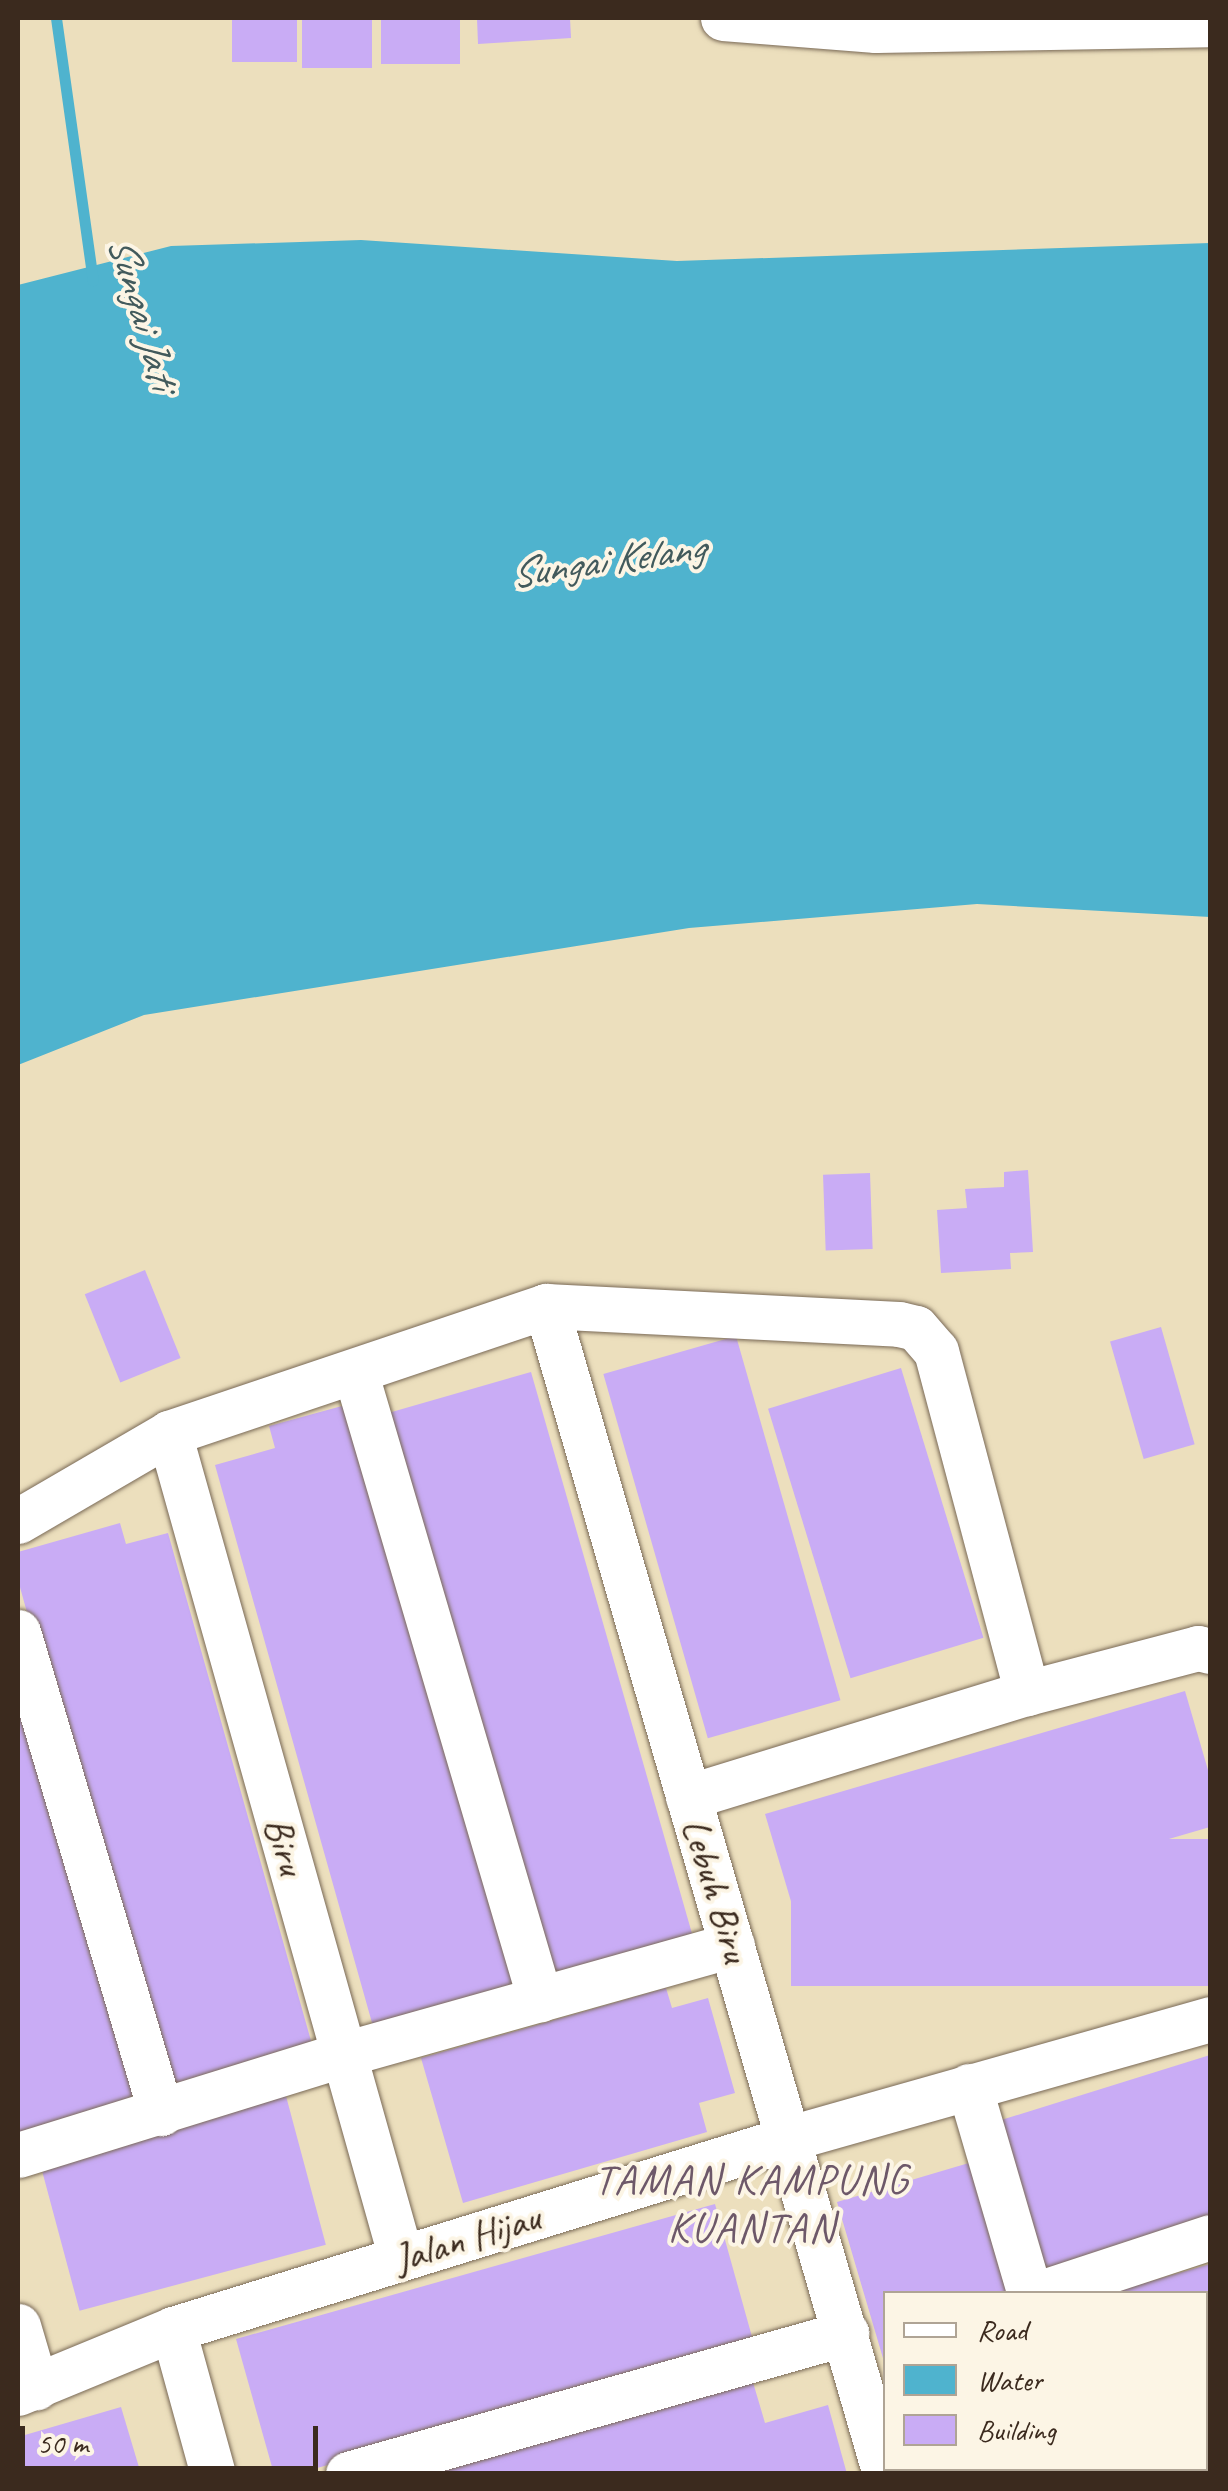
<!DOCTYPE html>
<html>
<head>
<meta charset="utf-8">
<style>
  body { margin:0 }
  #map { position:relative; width:1228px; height:2491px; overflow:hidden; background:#ecdfbd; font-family:Caveat,sans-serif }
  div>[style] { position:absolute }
  .water>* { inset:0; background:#4fb3ce }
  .stream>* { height:11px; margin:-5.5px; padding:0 5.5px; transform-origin:5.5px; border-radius:5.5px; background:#4fb3ce }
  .building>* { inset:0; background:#c9acf5; transform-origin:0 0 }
  .roads { filter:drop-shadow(0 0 2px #796956) drop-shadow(0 0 2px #796956) }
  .minor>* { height:45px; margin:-22.5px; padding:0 22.5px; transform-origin:22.5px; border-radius:22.5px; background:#fff }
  span { translate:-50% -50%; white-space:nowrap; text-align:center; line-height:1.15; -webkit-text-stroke:8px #fcf5e5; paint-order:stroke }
  .street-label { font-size:40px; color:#3b2a1e }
  .water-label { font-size:42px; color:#425a5c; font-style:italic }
  .neighbourhood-label { font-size:42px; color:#6d5869; letter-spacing:2.5px }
  .frame { position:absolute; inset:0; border:20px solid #3b2a1e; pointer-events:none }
  .legend { position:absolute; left:883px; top:2291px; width:325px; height:180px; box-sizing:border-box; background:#fcf5e5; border:2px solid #afa495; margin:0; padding:12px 18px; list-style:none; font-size:30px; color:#3b2a1e }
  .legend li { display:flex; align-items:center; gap:20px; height:50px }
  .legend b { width:50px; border:2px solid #afa495 }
  .scale { position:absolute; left:20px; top:2426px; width:298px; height:45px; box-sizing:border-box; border:5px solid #3b2a1e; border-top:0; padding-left:12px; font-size:30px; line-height:35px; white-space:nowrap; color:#3b2a1e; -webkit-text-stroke:8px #fcf5e5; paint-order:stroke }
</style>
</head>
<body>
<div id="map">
  <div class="water">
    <div style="clip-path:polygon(361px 240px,677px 261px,1210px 243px,1210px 917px,977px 904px,689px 928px,144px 1015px,18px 1065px,18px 285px,171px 246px)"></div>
  </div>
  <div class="stream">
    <div style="left:56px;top:18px;width:265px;rotate:82deg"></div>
  </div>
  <div class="building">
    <div style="left:232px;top:18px;width:65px;height:44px"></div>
    <div style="left:302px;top:18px;width:70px;height:50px"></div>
    <div style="left:381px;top:18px;width:79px;height:46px"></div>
    <div style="clip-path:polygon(477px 18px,570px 18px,571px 38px,478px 44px)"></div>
    <div style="clip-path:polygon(1028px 1170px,1033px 1252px,1010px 1253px,1011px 1269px,941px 1273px,937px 1210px,967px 1208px,965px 1189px,1004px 1187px,1004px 1172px)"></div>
    <div style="left:870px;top:1173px;width:76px;height:47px;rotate:88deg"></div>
    <div style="left:145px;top:1270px;width:95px;height:65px;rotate:68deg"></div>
    <div style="left:1161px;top:1327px;width:122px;height:53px;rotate:74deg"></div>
    <div style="left:736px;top:1336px;width:379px;height:138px;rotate:74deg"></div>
    <div style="left:901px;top:1368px;width:282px;height:139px;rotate:73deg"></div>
    <div style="left:531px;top:1372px;width:596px;height:153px;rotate:74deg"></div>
    <div style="clip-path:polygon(353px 1403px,521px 1996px,376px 2037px,215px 1465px,275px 1448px,269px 1426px)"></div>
    <div style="clip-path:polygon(120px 1523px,126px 1544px,168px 1533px,315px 2055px,162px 2098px,18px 1580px,18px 1552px)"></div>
    <div style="clip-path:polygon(18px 1687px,139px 2107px,18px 2142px)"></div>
    <div style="clip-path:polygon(1185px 1691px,1210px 1777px,1210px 1827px,804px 1945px,765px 1814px)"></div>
    <div style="left:1210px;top:1839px;width:147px;height:419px;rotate:90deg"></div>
    <div style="clip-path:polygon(666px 1988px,672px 2008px,708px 1998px,735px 2093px,699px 2103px,707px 2132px,463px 2203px,421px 2058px)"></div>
    <div style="clip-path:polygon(1210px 2055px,1210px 2231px,1048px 2280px,998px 2121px)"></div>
    <div style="left:286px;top:2096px;width:154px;height:255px;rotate:75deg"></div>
    <div style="clip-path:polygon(979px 2160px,1019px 2294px,886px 2294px,885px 2365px,837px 2202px)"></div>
    <div style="clip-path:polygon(715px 2204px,754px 2344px,296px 2474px,274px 2474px,236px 2339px)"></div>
    <div style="clip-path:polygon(1210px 2264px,1210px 2427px,1206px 2429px,1206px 2294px,1113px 2292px)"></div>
    <div style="clip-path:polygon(752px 2379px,765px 2423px,828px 2405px,847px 2474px,417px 2474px)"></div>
    <div style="clip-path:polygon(121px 2407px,141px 2474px,18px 2474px,18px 2437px)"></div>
    <div style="left:915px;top:2468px;width:155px;height:6px"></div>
  </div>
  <div class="roads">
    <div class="minor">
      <div style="left:723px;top:18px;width:153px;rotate:4.5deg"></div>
      <div style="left:876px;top:30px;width:334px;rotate:-1deg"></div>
      <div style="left:546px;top:1306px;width:1216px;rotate:73.82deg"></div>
      <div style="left:355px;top:1371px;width:655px;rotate:73.59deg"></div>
      <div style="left:169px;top:1433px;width:857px;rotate:74.29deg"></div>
      <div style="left:18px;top:1521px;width:175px;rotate:-30.2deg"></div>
      <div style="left:169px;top:1433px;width:398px;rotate:-18.6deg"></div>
      <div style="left:546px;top:1306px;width:353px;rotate:2.9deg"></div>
      <div style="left:899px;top:1324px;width:17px;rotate:13deg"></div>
      <div style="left:916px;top:1328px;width:30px;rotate:49deg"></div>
      <div style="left:936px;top:1351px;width:354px;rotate:75.1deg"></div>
      <div style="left:18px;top:1632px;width:502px;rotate:73.44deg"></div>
      <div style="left:688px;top:1797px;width:355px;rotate:-17.1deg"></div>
      <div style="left:1027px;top:1693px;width:177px;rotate:-14.7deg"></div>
      <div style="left:1198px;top:1648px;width:12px;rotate:14deg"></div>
      <div style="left:969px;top:2086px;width:217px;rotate:73.7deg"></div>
      <div style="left:18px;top:2155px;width:341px;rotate:-17.2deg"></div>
      <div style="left:344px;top:2054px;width:403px;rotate:-15.7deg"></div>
      <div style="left:1037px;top:2294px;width:182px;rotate:-18.2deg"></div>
      <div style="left:18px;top:2326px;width:64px;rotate:73.6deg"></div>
      <div style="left:173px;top:2329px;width:150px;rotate:74.6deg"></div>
      <div style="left:18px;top:2393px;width:168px;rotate:-22.4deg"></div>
      <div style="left:173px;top:2329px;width:646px;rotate:-17.2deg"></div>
      <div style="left:790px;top:2138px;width:437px;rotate:-15.8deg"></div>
      <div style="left:1082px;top:2468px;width:6px;rotate:81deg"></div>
      <div style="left:348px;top:2474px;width:518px;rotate:-15.81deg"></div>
    </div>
  </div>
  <div class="street-label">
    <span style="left:285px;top:1846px;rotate:74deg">Biru</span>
    <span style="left:716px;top:1890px;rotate:73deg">Lebuh Biru</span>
    <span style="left:467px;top:2238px;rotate:-17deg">Jalan Hijau</span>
  </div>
  <div class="water-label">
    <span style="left:142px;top:312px;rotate:74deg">Sungai Jati</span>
    <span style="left:607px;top:561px;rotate:-8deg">Sungai Kelang</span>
  </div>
  <div class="neighbourhood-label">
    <span style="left:752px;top:2204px">TAMAN KAMPUNG<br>KUANTAN</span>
  </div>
  <div class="frame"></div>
  <ul class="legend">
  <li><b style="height:12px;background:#fff"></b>Road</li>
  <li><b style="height:28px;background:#4fb3ce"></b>Water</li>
  <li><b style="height:28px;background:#c9acf5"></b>Building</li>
  </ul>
  <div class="scale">50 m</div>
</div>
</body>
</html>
